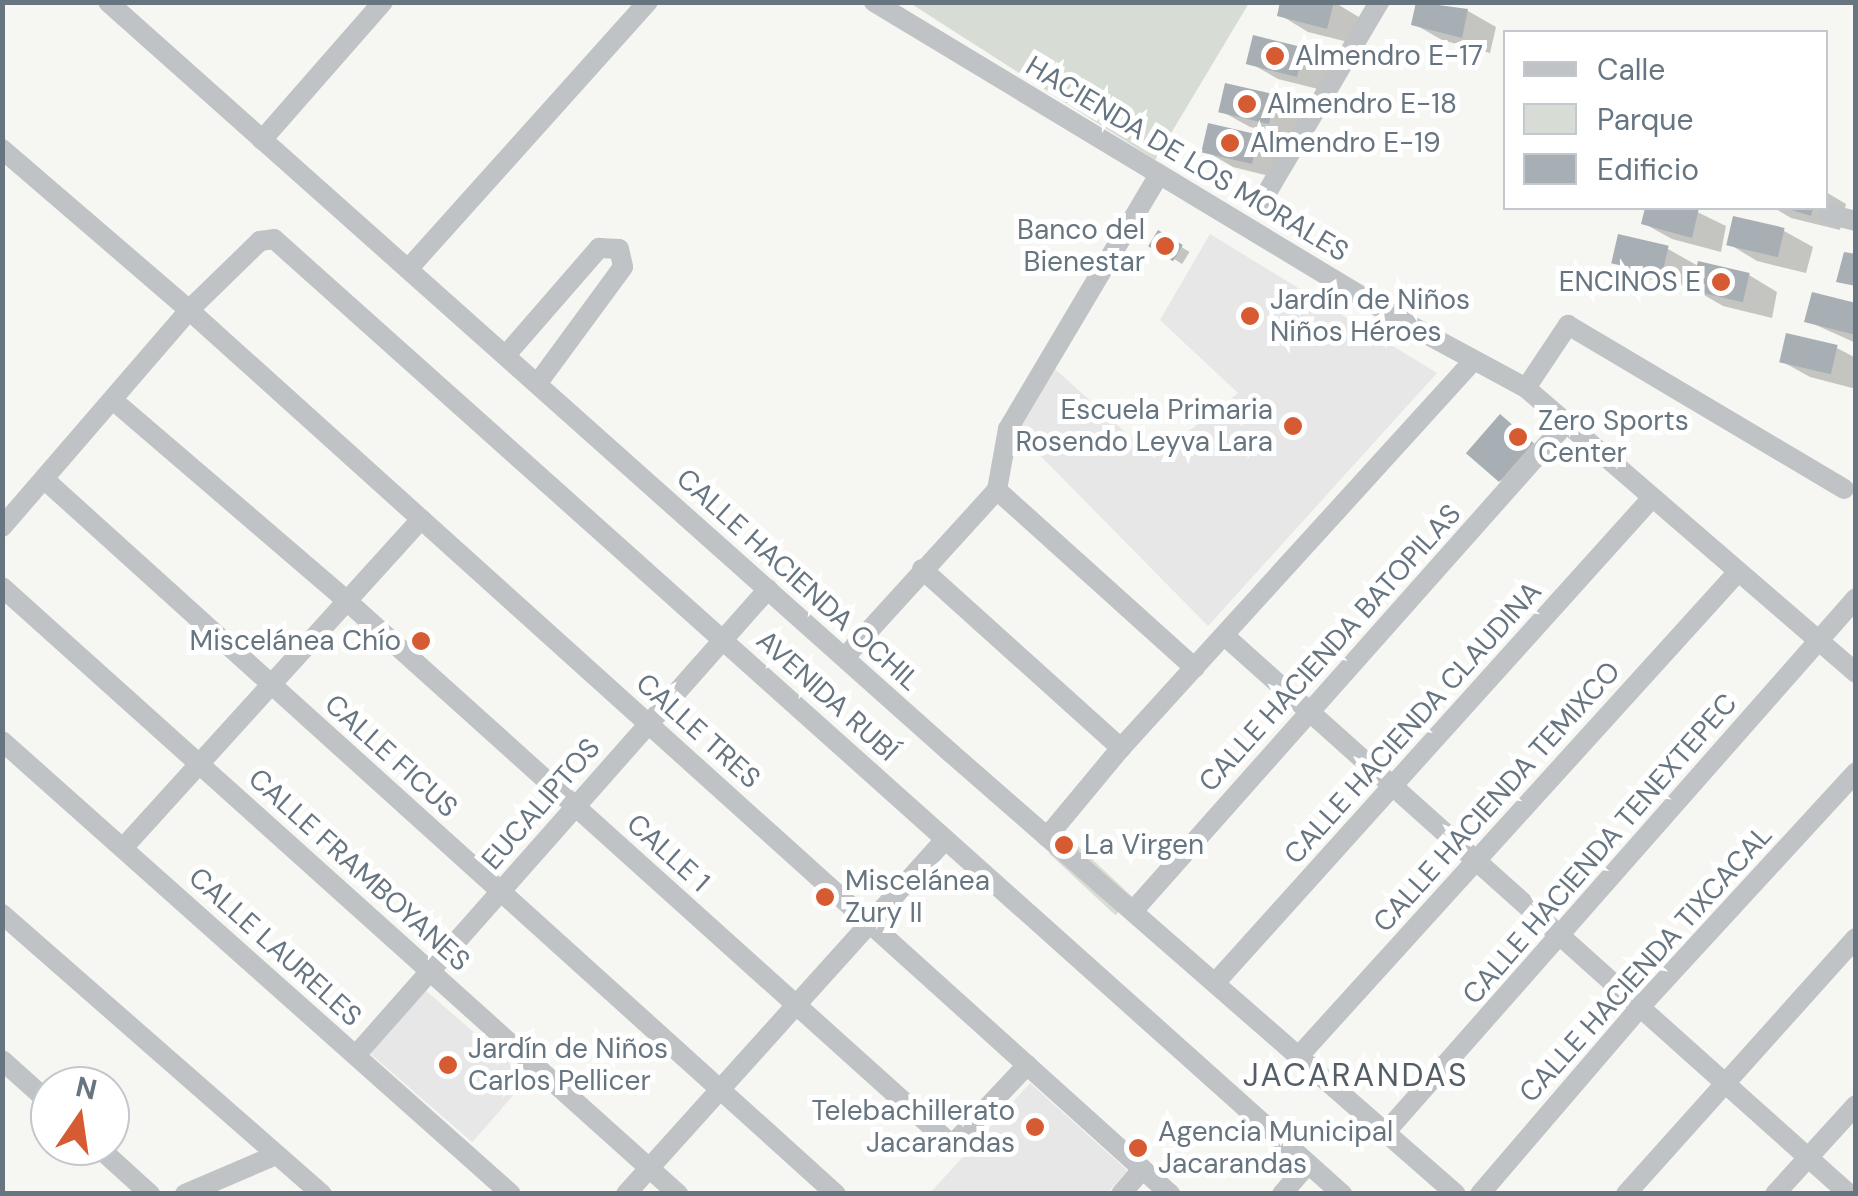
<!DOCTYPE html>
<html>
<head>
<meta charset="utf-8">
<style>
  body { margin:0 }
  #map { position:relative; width:1858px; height:1196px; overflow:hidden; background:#f6f6f2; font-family:"DM Sans",sans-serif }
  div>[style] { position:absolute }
  .built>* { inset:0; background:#e6e7e6; transform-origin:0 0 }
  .green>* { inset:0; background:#d7dcd4; transform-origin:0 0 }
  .shadow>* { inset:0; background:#0003; transform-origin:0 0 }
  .building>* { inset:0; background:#a8afb4; transform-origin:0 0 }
  .minor>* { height:20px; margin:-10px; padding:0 10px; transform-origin:10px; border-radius:10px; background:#bfc3c6 }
  .dots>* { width:28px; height:28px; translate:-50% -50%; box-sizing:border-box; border:5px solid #fff; border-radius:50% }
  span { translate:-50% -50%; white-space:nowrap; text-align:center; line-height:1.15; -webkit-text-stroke:10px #fff; paint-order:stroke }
  .poi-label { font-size:28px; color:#677581 }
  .left { translate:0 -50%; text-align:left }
  .right { translate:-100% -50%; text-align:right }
  .street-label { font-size:28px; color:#677581 }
  .quarter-label { font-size:32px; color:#545e67; letter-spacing:2.5px }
  .frame { position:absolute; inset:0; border:5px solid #677581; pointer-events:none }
  .legend { position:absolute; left:1503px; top:30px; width:325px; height:180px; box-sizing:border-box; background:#fff; border:2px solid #c2c8cd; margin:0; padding:12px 18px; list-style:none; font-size:30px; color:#677581 }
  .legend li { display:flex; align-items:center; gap:20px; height:50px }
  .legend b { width:50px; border:2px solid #c2c8cd }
  .north { position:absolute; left:30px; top:1066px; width:100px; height:100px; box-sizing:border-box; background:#fff; border:2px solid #c2c8cd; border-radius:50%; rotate:13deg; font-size:28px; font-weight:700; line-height:40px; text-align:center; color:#677581 }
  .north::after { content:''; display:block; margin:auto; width:35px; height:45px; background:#d65b32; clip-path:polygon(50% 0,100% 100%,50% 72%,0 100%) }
</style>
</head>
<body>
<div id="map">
  <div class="built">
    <div style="clip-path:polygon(1210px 234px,1437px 373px,1208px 626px,1017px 432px,1055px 369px,1154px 458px,1238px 393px,1160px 320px)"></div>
    <div style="left:424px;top:989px;width:137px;height:84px;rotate:41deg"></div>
    <div style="clip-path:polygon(1030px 1083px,1128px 1171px,1107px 1193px,931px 1192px)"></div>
  </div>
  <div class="green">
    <div style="clip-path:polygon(910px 3px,1249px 3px,1155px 160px)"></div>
    <div style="left:1066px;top:835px;width:91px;height:25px;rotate:43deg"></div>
  </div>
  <div class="shadow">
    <div style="clip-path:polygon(1283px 2px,1334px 2px,1362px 19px,1356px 44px,1308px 32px,1280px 15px)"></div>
    <div style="clip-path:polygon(1419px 2px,1468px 11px,1496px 27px,1490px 53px,1442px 40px,1414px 24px)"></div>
    <div style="clip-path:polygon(1303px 50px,1332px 66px,1326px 91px,1278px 79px,1250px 63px)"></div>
    <div style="clip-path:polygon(1275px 98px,1304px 114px,1298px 139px,1250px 127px,1221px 111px)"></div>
    <div style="clip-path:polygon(1258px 137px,1286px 154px,1281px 179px,1233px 167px,1204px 150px)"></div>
    <div style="clip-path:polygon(1826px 192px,1846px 204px,1840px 230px,1791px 218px,1774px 208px,1826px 208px)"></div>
    <div style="clip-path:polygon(1647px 208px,1689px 208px,1726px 226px,1721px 252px,1672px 239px,1643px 223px)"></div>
    <div style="clip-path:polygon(1784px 231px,1813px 247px,1806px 273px,1757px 261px,1729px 244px)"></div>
    <div style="left:1159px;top:233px;width:36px;height:14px;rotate:32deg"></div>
    <div style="clip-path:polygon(1668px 249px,1700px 267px,1749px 275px,1777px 292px,1772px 318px,1723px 306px,1692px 288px,1643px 278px,1614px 262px)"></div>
    <div style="clip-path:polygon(1856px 306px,1856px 343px,1807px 321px)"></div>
    <div style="clip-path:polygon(1837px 348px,1856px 358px,1856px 389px,1810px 377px,1781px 361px)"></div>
    <div style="clip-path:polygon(1500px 417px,1545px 452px,1514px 488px,1500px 480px)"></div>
  </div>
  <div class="building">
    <div style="clip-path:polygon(1280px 2px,1334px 2px,1327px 29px,1277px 16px)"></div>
    <div style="clip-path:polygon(1416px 2px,1468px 9px,1462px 38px,1411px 25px)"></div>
    <div style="left:1253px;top:35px;width:53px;height:30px;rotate:14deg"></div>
    <div style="left:1225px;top:83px;width:52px;height:30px;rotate:13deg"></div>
    <div style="left:1208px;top:123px;width:52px;height:30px;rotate:13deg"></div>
    <div style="clip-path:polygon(1645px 208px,1699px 208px,1692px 238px,1641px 224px)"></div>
    <div style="clip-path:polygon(1785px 208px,1813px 208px,1811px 216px)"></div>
    <div style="left:1733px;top:216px;width:53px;height:30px;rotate:13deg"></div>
    <div style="left:1158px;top:230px;width:29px;height:19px;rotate:31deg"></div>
    <div style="left:1618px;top:234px;width:52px;height:30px;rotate:13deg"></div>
    <div style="clip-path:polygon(1844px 252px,1856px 254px,1856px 286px,1836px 282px)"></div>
    <div style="left:1698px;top:261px;width:53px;height:30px;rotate:13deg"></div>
    <div style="clip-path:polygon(1812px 292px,1856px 303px,1856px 335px,1804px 322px)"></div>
    <div style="left:1786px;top:333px;width:53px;height:30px;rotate:13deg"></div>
    <div style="left:1500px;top:414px;width:44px;height:52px;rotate:41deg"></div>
  </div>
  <div class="minor">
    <div style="left:108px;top:2px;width:1129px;rotate:41.7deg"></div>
    <div style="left:951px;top:753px;width:670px;rotate:41.13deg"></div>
    <div style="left:874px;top:2px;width:619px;rotate:31.12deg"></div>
    <div style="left:1404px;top:322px;width:139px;rotate:28.4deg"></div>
    <div style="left:1526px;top:388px;width:436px;rotate:40.8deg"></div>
    <div style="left:262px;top:140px;width:184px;rotate:-48.8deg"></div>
    <div style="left:2px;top:149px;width:247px;rotate:40.7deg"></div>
    <div style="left:189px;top:310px;width:1321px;rotate:42.02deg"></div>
    <div style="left:1262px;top:201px;width:231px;rotate:-59.5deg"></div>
    <div style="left:1828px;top:214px;width:29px;rotate:14deg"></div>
    <div style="left:409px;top:268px;width:358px;rotate:-48.1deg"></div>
    <div style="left:506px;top:355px;width:142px;rotate:-49deg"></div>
    <div style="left:599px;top:248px;width:20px;rotate:3deg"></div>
    <div style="left:619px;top:249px;width:18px;rotate:77deg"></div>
    <div style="left:623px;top:267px;width:145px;rotate:126.3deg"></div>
    <div style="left:1526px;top:388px;width:76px;rotate:-56.3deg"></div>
    <div style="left:1568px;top:325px;width:321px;rotate:30.7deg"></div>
    <div style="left:114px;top:401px;width:307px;rotate:40.6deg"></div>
    <div style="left:347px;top:601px;width:814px;rotate:41.96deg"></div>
    <div style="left:952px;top:1145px;width:110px;rotate:-46.8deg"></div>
    <div style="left:44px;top:479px;width:1067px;rotate:42.08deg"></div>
    <div style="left:997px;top:490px;width:62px;rotate:-79.8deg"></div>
    <div style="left:1008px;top:429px;width:295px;rotate:-59.3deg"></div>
    <div style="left:997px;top:490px;width:266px;rotate:42deg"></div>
    <div style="left:2px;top:527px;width:286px;rotate:-49.2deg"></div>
    <div style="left:189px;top:310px;width:99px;rotate:-44.2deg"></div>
    <div style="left:260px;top:241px;width:14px;rotate:-8deg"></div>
    <div style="left:274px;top:239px;width:1433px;rotate:41.8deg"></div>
    <div style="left:922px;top:569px;width:268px;rotate:42deg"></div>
    <div style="left:2px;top:587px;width:909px;rotate:41.92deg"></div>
    <div style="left:1226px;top:637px;width:836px;rotate:41.8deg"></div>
    <div style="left:845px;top:657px;width:226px;rotate:-47.7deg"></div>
    <div style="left:2px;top:741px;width:681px;rotate:41.67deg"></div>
    <div style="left:1047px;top:837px;width:116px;rotate:-50.3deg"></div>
    <div style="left:1121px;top:748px;width:523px;rotate:-47.71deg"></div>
    <div style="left:123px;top:848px;width:444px;rotate:-47.8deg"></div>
    <div style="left:1133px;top:911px;width:655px;rotate:-48.4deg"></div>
    <div style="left:2px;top:914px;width:425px;rotate:41.2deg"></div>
    <div style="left:1215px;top:983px;width:651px;rotate:-47.99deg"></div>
    <div style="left:356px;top:1055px;width:622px;rotate:-48.52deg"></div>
    <div style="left:1298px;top:1057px;width:653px;rotate:-47.79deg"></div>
    <div style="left:2px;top:1060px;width:64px;rotate:41.9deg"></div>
    <div style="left:1384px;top:1134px;width:714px;rotate:-48.63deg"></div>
    <div style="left:97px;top:1146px;width:72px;rotate:42.2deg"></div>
    <div style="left:185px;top:1194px;width:99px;rotate:-23.2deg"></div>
    <div style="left:626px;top:1194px;width:477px;rotate:-48deg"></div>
    <div style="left:1121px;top:1194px;width:33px;rotate:-49deg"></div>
    <div style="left:1282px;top:1194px;width:40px;rotate:-49deg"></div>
    <div style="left:1480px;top:1194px;width:246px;rotate:-49.4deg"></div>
    <div style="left:1640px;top:1007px;width:319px;rotate:-47.4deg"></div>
    <div style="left:1626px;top:1194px;width:344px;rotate:-48.1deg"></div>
    <div style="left:1775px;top:1194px;width:120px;rotate:-47.7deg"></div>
  </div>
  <div class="dots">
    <div style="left:1275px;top:56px;background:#d65b32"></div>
    <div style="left:1247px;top:104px;background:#d65b32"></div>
    <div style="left:1230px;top:143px;background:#d65b32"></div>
    <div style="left:1165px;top:246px;background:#d65b32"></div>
    <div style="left:1721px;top:282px;background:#d65b32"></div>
    <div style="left:1250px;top:316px;background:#d65b32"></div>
    <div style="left:1293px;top:426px;background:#d65b32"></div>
    <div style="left:1518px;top:437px;background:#d65b32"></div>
    <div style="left:421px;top:641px;background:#d65b32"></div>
    <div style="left:1064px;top:845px;background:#d65b32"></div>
    <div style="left:825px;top:897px;background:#d65b32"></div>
    <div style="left:448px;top:1065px;background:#d65b32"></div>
    <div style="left:1035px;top:1127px;background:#d65b32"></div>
    <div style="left:1138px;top:1148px;background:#d65b32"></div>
  </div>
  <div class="poi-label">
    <span class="left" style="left:1295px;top:56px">Almendro E-17</span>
    <span class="left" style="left:1267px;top:104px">Almendro E-18</span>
    <span class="left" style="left:1250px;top:143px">Almendro E-19</span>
    <span class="right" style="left:1145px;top:246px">Banco del<br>Bienestar</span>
    <span class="right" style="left:1701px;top:282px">ENCINOS E</span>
    <span class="left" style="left:1270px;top:316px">Jardín de Niños<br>Niños Héroes</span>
    <span class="right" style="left:1273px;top:426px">Escuela Primaria<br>Rosendo Leyva Lara</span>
    <span class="left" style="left:1538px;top:437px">Zero Sports<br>Center</span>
    <span class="right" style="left:401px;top:641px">Miscelánea Chío</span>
    <span class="left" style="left:1084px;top:845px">La Virgen</span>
    <span class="left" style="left:845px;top:897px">Miscelánea<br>Zury II</span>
    <span class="left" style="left:468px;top:1065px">Jardín de Niños<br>Carlos Pellicer</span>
    <span class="right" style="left:1015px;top:1127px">Telebachillerato<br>Jacarandas</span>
    <span class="left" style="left:1158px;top:1148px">Agencia Municipal<br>Jacarandas</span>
  </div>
  <div class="street-label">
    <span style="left:1187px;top:159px;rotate:31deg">HACIENDA DE LOS MORALES</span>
    <span style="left:798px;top:580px;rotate:42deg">CALLE HACIENDA OCHIL</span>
    <span style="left:1330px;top:648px;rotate:-48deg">CALLE HACIENDA BATOPILAS</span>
    <span style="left:827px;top:696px;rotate:42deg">AVENIDA RUBÍ</span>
    <span style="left:1413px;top:723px;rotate:-48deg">CALLE HACIENDA CLAUDINA</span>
    <span style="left:698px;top:731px;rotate:42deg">CALLE TRES</span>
    <span style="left:391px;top:756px;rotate:42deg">CALLE FICUS</span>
    <span style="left:1497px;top:797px;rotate:-48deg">CALLE HACIENDA TEMIXCO</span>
    <span style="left:541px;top:804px;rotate:-49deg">EUCALIPTOS</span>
    <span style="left:1600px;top:849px;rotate:-49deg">CALLE HACIENDA TENEXTEPEC</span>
    <span style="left:668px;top:853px;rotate:42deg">CALLE 1</span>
    <span style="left:359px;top:870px;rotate:42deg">CALLE FRAMBOYANES</span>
    <span style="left:275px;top:947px;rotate:42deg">CALLE LAURELES</span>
    <span style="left:1646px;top:964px;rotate:-48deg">CALLE HACIENDA TIXCACAL</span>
  </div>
  <div class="quarter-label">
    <span style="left:1356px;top:1075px">JACARANDAS</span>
  </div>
  <div class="frame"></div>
  <ul class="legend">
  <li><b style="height:12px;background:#bfc3c6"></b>Calle</li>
  <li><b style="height:28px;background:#d7dcd4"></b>Parque</li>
  <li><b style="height:28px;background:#a8afb4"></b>Edificio</li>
  </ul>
  <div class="north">N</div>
</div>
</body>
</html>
